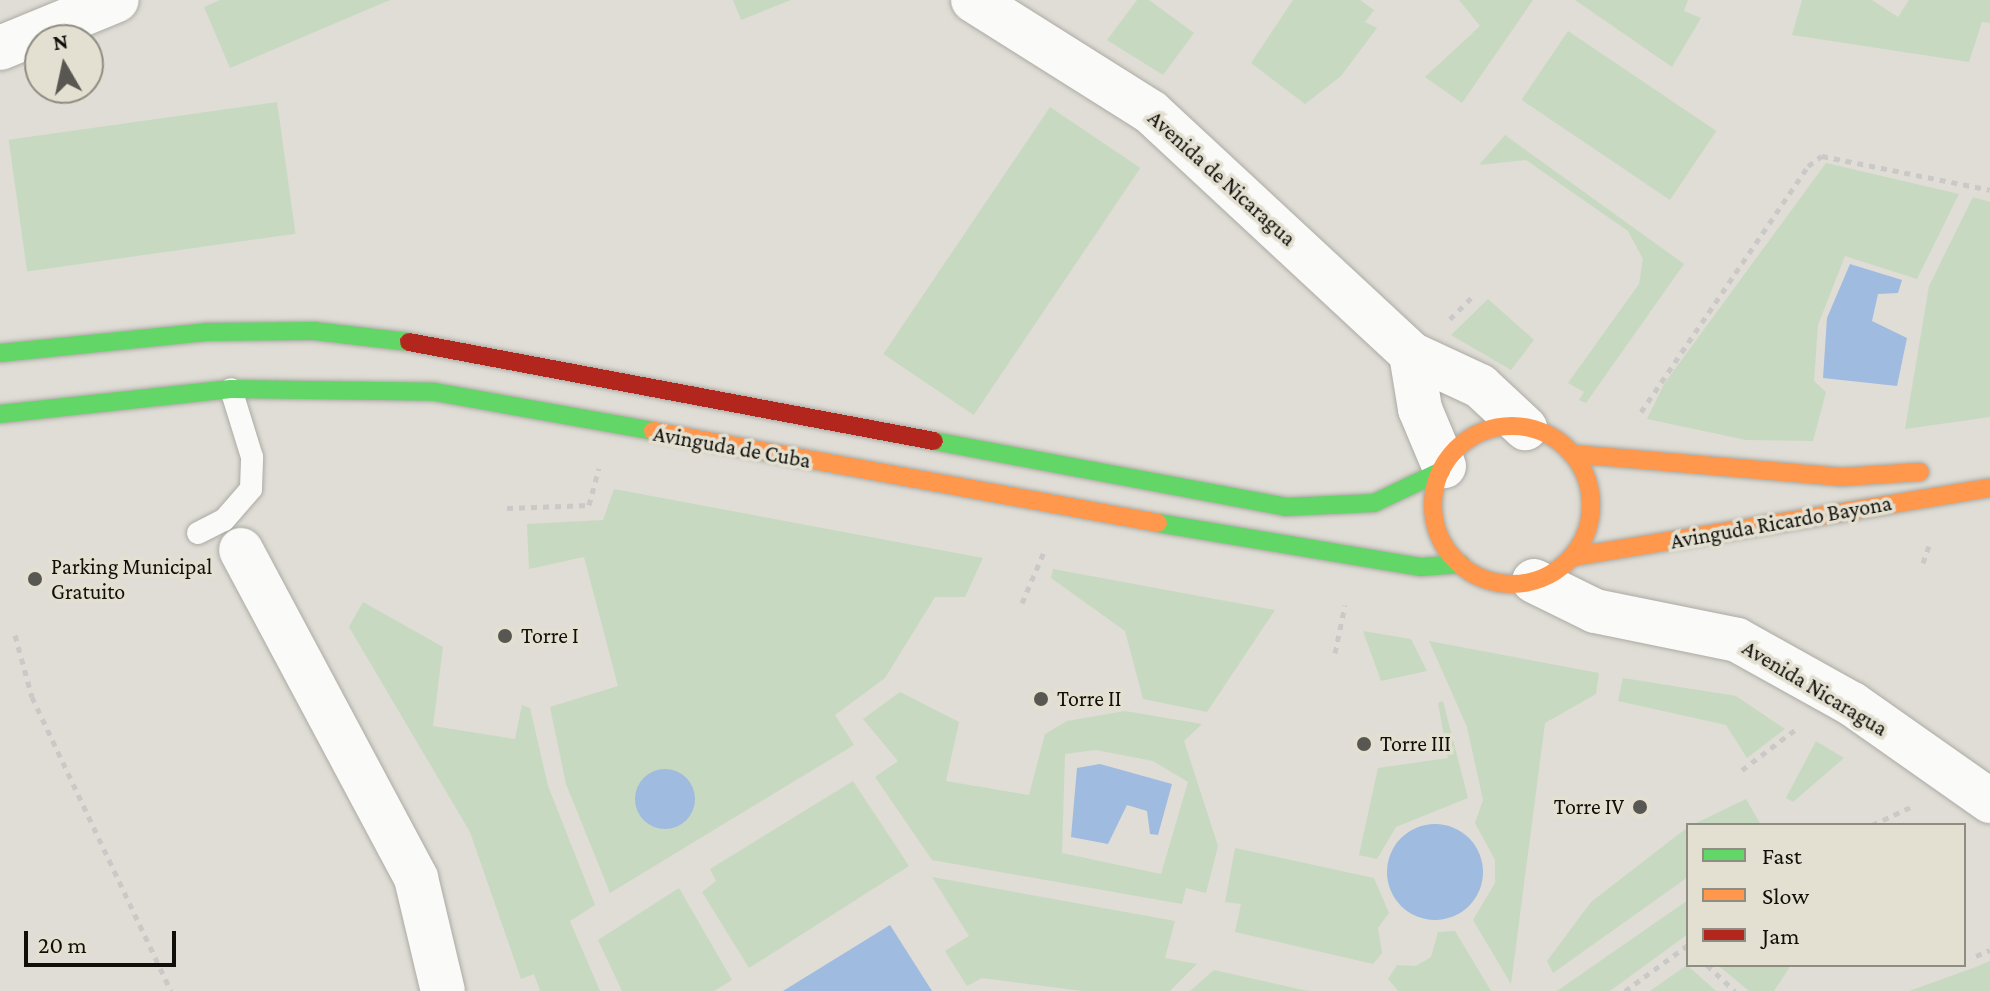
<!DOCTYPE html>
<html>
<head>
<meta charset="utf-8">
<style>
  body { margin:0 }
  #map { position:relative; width:1990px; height:991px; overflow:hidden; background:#dfddd5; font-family:"Crimson Pro",serif }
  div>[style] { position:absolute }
  .green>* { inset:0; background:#c8d9c1; transform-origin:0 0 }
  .water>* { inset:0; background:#9fbbe0 }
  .round { border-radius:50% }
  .path>* { height:5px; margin-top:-2.5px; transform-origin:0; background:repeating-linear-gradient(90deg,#cac9c7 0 6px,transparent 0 12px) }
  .roads { filter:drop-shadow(0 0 2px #acaaa4) drop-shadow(0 0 2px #acaaa4) }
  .lane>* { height:22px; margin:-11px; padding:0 11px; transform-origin:11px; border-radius:11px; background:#fafaf9 }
  .street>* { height:44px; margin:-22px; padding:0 22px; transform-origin:22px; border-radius:22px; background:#fafaf9 }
  .fast>* { height:18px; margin:-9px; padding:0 9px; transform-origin:9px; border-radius:9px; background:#63d668 }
  .slow>* { height:18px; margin:-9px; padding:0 9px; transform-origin:9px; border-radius:9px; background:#ff974d }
  .slow>.ring { margin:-9px; padding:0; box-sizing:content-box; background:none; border:18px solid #ff974d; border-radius:50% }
  .jam>* { height:18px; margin:-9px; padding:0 9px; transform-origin:9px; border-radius:9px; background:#b3261e }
  .dots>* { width:22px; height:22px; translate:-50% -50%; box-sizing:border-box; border:4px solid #e3e0d1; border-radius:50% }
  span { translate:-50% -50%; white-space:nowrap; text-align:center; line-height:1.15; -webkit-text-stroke:7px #e3e0d1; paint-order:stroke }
  .street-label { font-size:22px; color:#100f0a }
  .poi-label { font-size:22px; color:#100f0a }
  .left { translate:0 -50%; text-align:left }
  .right { translate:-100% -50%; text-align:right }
  .legend { position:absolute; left:1686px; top:823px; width:280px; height:144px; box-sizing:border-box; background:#e3e0d1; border:2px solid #8f8c81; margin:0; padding:10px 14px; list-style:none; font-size:24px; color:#100f0a }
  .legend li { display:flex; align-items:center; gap:16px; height:40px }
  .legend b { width:40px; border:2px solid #8f8c81 }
  .north { position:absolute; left:24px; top:24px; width:80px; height:80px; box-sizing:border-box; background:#e3e0d1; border:2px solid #8f8c81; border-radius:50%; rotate:351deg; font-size:22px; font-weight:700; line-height:32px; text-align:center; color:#100f0a }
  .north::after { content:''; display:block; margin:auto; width:28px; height:36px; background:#585751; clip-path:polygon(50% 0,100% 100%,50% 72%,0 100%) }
  .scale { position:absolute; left:24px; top:931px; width:152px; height:36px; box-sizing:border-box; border:4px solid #100f0a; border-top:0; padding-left:10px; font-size:24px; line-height:28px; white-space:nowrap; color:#100f0a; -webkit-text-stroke:6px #e3e0d1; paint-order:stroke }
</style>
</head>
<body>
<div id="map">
  <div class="green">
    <div style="clip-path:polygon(220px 0,390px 0,230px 68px,204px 7px)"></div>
    <div style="clip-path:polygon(733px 0,791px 0,741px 20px)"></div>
    <div style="clip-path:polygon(1137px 0,1149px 0,1194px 33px,1163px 75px,1107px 40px)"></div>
    <div style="clip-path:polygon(1293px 0,1360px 0,1374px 10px,1365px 22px,1377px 28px,1341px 76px,1305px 104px,1251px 63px)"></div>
    <div style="clip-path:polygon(1459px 0,1533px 0,1462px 103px,1425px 77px,1480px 26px)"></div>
    <div style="clip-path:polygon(1575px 0,1688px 0,1684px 11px,1701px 18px,1672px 67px)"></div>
    <div style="clip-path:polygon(1802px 0,1872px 0,1898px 17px,1909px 0,1990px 0,1990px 23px,1982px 22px,1969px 62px,1792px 35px)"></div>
    <div style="left:1568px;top:31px;width:179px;height:83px;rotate:34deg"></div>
    <div style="left:277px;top:102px;width:133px;height:271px;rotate:82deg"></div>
    <div style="left:1050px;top:107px;width:109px;height:298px;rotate:34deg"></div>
    <div style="clip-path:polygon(1505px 135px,1684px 264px,1586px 403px,1579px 400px,1584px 392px,1568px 383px,1639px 284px,1643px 259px,1628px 231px,1526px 160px,1479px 165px)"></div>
    <div style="clip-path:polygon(1826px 163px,1959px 194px,1917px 279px,1845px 256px,1818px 325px,1814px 381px,1826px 392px,1813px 441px,1746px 440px,1647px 419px,1664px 384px)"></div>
    <div style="clip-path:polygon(1973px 197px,1990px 202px,1990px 417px,1905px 429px,1929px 286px)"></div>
    <div style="clip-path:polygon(1488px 299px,1534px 340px,1511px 370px,1451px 335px)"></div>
    <div style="clip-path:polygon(614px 489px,983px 558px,965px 597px,935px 597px,885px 678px,835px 715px,854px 745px,610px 893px,566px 784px,550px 707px,618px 686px,584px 557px,529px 569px,527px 524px,603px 520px)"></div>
    <div style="clip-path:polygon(1053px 569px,1275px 610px,1207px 712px,1143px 699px,1125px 631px,1051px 578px)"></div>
    <div style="clip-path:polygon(363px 602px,443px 647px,433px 726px,515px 739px,522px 705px,530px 708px,548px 786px,595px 905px,570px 921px,600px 991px,540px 991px,534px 974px,521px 979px,470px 832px,349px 627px)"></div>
    <div style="clip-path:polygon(1363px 631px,1411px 639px,1427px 671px,1381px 681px)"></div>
    <div style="clip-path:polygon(1429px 641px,1599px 673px,1596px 694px,1545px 723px,1511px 984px,1473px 920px,1495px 883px,1495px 860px,1475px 823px,1483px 800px,1467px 727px)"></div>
    <div style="clip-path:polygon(1623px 678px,1736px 696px,1785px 729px,1747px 758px,1726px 725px,1618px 701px)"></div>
    <div style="clip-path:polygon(evenodd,900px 692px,959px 722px,946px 781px,1029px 795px,1045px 734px,1067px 721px,1125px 711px,1202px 724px,1184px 741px,1218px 846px,1206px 893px,1186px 888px,1182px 904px,932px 860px,875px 777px,898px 761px,863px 719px,900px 692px,1096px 750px,1153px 761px,1188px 782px,1161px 874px,1062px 853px,1065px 754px,1096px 750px)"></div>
    <div style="clip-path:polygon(1443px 701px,1468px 798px,1396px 827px,1377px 859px,1359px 855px,1378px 768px,1448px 758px,1438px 703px)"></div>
    <div style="clip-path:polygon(1816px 741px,1844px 758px,1793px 802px,1786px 798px)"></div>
    <div style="clip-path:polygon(853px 781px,909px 866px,749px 968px,702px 892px,716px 881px,710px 869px)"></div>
    <div style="clip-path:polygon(1746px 799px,1761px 825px,1692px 825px)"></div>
    <div style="clip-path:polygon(1688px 827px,1688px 877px,1553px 973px,1547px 961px,1591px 902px)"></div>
    <div style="clip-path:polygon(1235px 848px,1374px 878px,1389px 913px,1378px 928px,1382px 953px,1373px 964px,1235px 932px,1241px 904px,1225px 902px)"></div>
    <div style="clip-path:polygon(932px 877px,1175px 921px,1165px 958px,1197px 964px,1170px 991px,1083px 991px,982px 978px,967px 986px,945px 951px,969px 936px)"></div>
    <div style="clip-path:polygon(679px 888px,732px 980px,714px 991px,622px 991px,598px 940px)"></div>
    <div style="clip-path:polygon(1688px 900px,1688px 934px,1610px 991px,1557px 991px)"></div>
    <div style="clip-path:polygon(1455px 931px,1491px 991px,1398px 991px,1388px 979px,1397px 965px,1416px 966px,1431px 957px,1438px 932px)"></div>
    <div style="clip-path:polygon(1990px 961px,1990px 991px,1909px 991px,1976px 967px)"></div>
    <div style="clip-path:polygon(1687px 965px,1716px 991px,1650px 991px)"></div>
    <div style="clip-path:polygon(1791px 965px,1774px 991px,1749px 991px,1719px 966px)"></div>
    <div style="clip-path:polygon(1214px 970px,1308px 991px,1190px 991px)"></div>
  </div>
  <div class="water">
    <div style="clip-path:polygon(1850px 264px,1902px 280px,1898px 293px,1878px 294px,1872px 321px,1907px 338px,1897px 386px,1823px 378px,1827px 318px)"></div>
    <div style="clip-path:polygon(1100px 764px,1172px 784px,1158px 835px,1150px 834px,1147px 811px,1127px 805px,1108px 844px,1071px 837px,1077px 768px)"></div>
    <div class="round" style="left:635px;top:769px;width:60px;height:60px"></div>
    <div class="round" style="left:1387px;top:824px;width:96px;height:96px"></div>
    <div style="clip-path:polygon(890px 925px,932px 991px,783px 991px)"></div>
  </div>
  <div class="path">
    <div style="left:1450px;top:319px;width:31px;rotate:-45deg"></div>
    <div style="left:1641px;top:412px;width:297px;rotate:-55.8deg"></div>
    <div style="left:1808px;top:166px;width:17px;rotate:-36deg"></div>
    <div style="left:1822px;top:156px;width:171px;rotate:11.4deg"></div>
    <div style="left:507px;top:508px;width:82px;rotate:-2.1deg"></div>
    <div style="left:589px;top:505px;width:38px;rotate:-75deg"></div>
    <div style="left:1923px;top:563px;width:18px;rotate:-71deg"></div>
    <div style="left:1022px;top:603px;width:56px;rotate:-66.7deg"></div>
    <div style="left:15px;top:635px;width:64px;rotate:74.7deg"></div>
    <div style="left:32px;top:697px;width:325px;rotate:64.7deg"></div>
    <div style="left:1335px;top:653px;width:49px;rotate:-78.2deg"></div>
    <div style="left:1742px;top:770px;width:68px;rotate:-37.2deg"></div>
    <div style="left:1872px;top:825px;width:47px;rotate:-24.9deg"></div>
    <div style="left:1976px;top:956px;width:15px;rotate:-23deg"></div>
    <div style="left:1707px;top:965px;width:38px;rotate:43deg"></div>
    <div style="left:1625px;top:991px;width:78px;rotate:-36.1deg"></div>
  </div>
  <div class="roads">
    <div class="lane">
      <div style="left:198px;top:533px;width:29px;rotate:-27deg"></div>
      <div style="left:224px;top:520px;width:41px;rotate:-48.9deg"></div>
      <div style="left:251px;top:489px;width:32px;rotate:-88deg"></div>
      <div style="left:252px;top:457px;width:71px;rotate:-107.2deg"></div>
    </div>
    <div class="street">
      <div style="left:973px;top:0;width:210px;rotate:32.2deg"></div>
      <div style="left:1151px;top:112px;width:355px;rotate:42.9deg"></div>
      <div style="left:1411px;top:354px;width:76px;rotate:24.9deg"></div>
      <div style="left:1480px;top:386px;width:62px;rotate:43deg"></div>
      <div style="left:0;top:48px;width:126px;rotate:-22.3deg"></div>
      <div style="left:1411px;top:354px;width:56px;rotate:80.7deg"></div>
      <div style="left:1420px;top:409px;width:62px;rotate:67.2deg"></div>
      <div style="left:241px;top:550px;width:372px;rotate:61.9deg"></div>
      <div style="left:416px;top:878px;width:116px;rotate:76.6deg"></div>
      <div style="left:1534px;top:581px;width:68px;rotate:26.2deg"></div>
      <div style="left:1595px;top:611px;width:145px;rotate:11.5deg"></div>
      <div style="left:1737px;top:640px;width:132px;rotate:29.1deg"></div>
      <div style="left:1852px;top:704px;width:169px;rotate:35.1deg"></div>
    </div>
    <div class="fast">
      <div style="left:0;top:353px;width:207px;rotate:-5.8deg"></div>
      <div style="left:206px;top:332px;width:108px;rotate:-0.5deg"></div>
      <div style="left:314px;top:331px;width:96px;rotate:6.6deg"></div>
      <div style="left:0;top:414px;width:232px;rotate:-6.2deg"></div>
      <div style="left:231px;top:389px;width:204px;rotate:0.8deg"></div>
      <div style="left:435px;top:392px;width:221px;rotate:10.1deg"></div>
      <div style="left:934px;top:441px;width:357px;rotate:10.6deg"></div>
      <div style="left:1285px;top:507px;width:89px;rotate:-2.6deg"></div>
      <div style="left:1374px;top:503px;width:74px;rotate:-25.5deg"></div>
      <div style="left:1158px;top:523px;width:267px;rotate:9.5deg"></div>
      <div style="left:1421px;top:567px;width:40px;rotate:-4.3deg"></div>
    </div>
    <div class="slow">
      <div class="ring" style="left:1433px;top:426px;width:140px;height:140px"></div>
      <div style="left:653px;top:431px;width:513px;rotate:10.32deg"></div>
      <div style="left:1573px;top:454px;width:270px;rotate:4.9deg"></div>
      <div style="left:1842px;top:477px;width:78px;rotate:-3.7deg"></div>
      <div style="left:1572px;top:557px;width:424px;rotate:-9.4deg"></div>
    </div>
    <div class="jam">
      <div style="left:409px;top:342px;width:534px;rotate:10.68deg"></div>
    </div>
  </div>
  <div class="dots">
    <div style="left:35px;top:579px;background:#585751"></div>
    <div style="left:505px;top:636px;background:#585751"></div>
    <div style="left:1041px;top:699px;background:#585751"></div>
    <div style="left:1364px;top:744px;background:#585751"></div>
    <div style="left:1640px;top:807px;background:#585751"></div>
  </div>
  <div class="street-label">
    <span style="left:1222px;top:178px;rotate:42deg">Avenida de Nicaragua</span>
    <span style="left:732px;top:447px;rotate:10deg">Avinguda de Cuba</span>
    <span style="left:1781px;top:522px;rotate:-10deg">Avinguda Ricardo Bayona</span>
    <span style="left:1815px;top:688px;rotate:31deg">Avenida Nicaragua</span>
  </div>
  <div class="poi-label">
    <span class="left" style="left:51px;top:579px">Parking Municipal<br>Gratuito</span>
    <span class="left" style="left:521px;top:636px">Torre I</span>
    <span class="left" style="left:1057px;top:699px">Torre II</span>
    <span class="left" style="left:1380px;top:744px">Torre III</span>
    <span class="right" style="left:1624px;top:807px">Torre IV</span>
  </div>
  <ul class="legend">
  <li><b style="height:10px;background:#63d668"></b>Fast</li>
  <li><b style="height:10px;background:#ff974d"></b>Slow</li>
  <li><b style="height:10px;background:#b3261e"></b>Jam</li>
  </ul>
  <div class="north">N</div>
  <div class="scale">20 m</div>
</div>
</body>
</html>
